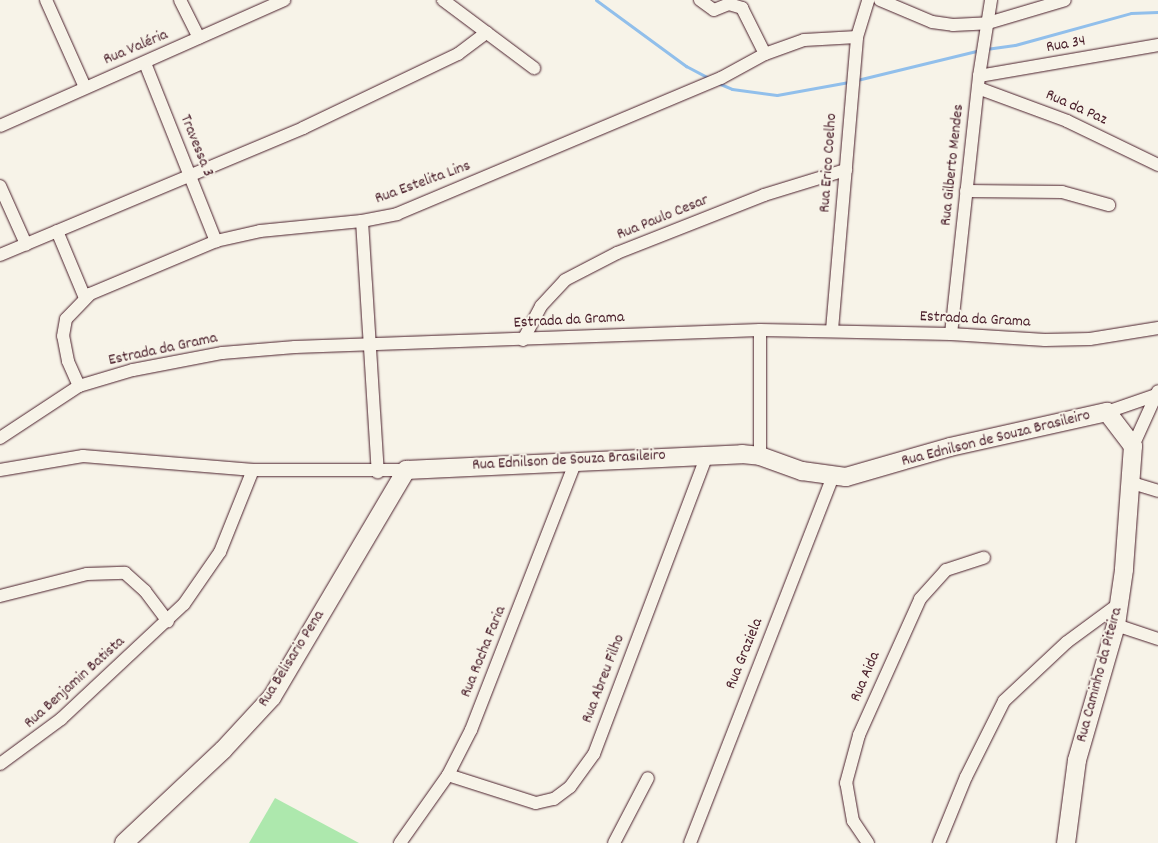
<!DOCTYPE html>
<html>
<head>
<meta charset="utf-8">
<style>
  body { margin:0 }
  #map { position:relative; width:1158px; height:843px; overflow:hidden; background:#f7f3e8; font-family:Dekko,sans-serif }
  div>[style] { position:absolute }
  .green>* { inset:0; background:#ade8ad }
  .stream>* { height:3px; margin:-1.5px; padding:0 1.5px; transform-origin:1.5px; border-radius:1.5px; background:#91bfeb }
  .roads { filter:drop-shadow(0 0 1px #4a1f2b) drop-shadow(0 0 1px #4a1f2b) }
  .street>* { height:12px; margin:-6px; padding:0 6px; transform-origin:6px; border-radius:6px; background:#f7f3e8 }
  .secondary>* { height:18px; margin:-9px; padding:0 9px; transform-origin:9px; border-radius:9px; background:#f7f3e8 }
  span { translate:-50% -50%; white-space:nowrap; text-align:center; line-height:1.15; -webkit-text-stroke:4px #f7f3e8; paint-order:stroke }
  .street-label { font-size:16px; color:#4a1f2b }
</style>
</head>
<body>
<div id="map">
  <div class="green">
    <div style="clip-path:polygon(275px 798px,359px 843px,249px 843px)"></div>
  </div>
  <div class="stream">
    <div style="left:596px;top:0;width:112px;rotate:36.3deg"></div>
    <div style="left:686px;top:66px;width:27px;rotate:28deg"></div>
    <div style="left:986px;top:49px;width:29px;rotate:-8deg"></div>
    <div style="left:1015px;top:45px;width:120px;rotate:-15.4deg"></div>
    <div style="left:1131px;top:13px;width:27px;rotate:-2deg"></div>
    <div style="left:857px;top:80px;width:127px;rotate:-13.7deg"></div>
    <div style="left:718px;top:83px;width:15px;rotate:23deg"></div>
    <div style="left:732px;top:89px;width:45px;rotate:7.6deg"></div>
    <div style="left:777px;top:95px;width:73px;rotate:-10.2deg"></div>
  </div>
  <div class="roads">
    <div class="street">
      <div style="left:46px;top:0;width:95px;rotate:65.9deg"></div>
      <div style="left:180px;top:0;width:42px;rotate:63.4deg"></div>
      <div style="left:443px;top:0;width:114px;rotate:36.8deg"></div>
      <div style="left:700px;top:0;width:17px;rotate:36deg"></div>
      <div style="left:714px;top:10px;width:16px;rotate:-22deg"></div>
      <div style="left:729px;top:4px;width:14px;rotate:17deg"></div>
      <div style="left:742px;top:8px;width:51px;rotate:63.4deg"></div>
      <div style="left:880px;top:0;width:56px;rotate:22.9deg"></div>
      <div style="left:932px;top:22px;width:21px;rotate:8deg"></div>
      <div style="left:953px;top:25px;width:35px;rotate:-3deg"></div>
      <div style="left:988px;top:23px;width:80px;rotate:-16.6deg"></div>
      <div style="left:145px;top:63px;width:192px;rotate:68.3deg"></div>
      <div style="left:979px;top:76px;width:182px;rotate:-9.8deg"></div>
      <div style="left:978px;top:88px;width:95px;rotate:20.3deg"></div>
      <div style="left:1067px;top:121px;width:101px;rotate:25.8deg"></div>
      <div style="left:0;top:126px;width:311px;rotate:-23.9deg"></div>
      <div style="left:0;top:186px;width:64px;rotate:65.9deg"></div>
      <div style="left:966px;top:191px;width:96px;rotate:0.6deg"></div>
      <div style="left:1062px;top:192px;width:49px;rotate:15.5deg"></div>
      <div style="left:362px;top:221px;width:252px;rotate:86.4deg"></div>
      <div style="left:57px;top:231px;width:73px;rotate:67.3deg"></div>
      <div style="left:0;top:255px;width:329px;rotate:-22.7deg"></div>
      <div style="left:303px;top:128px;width:172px;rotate:-25.5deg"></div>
      <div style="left:458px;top:54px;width:36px;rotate:-37deg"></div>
      <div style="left:760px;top:330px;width:126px;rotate:90deg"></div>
      <div style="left:832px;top:330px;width:294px;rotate:-85.1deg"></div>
      <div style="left:857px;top:37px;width:39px;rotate:-73deg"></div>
      <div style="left:951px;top:334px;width:260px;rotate:-83.8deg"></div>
      <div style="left:979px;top:76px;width:77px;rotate:-81deg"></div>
      <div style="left:523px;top:340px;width:38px;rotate:-62deg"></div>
      <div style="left:541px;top:306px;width:35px;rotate:-47deg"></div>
      <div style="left:565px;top:280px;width:59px;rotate:-27.4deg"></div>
      <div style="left:617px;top:253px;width:158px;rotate:-21.5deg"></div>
      <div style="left:764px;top:195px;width:86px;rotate:-17deg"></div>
      <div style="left:79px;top:386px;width:27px;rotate:-114deg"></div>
      <div style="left:68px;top:361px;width:25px;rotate:-101deg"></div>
      <div style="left:63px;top:336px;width:17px;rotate:-80deg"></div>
      <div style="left:66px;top:319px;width:35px;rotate:-46deg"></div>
      <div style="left:90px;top:294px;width:137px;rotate:-22.8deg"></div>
      <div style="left:216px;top:241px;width:45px;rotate:-12.8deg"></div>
      <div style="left:260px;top:231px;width:102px;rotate:-5.6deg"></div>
      <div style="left:362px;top:221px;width:36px;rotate:-11deg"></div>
      <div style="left:397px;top:214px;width:351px;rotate:-22.8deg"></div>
      <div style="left:721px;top:78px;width:50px;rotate:-28.6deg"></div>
      <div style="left:765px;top:54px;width:41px;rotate:-19.7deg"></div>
      <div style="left:804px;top:40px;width:53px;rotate:-3.2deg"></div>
      <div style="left:1107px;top:412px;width:52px;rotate:-19.1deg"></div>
      <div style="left:0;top:438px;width:95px;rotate:-33.4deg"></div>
      <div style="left:79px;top:386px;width:56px;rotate:-16.5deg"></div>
      <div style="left:133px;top:370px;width:91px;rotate:-10.8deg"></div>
      <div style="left:222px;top:353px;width:73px;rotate:-4.7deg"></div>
      <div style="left:295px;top:347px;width:465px;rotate:-2.1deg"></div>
      <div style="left:760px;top:330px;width:191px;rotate:1.2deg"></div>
      <div style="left:951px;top:334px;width:94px;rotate:3.7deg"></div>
      <div style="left:1045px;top:340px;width:45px;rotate:-1.3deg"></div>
      <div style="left:1090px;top:339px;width:69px;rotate:-9.2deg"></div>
      <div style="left:1133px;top:446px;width:60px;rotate:-65.6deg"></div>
      <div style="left:0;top:470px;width:84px;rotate:-9.6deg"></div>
      <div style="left:83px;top:456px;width:171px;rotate:4.7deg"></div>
      <div style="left:253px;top:470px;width:153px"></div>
      <div style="left:1129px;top:482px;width:30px;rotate:17deg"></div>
      <div style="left:0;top:596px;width:90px;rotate:-14.2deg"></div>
      <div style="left:87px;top:574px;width:38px;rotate:-2deg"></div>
      <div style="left:125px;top:573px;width:27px;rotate:42deg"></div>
      <div style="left:145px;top:591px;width:38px;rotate:53deg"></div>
      <div style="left:1116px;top:625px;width:44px;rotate:18.4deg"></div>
      <div style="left:0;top:764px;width:76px;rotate:-36.4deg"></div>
      <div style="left:61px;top:719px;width:168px;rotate:-43.1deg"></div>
      <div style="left:184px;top:604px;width:63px;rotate:-55.3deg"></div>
      <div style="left:220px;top:552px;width:88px;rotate:-68.1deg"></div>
      <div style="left:448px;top:775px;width:92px;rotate:17.7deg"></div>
      <div style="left:536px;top:803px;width:18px;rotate:-13deg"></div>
      <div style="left:554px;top:799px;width:20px;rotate:-37deg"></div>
      <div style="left:570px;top:787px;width:41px;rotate:-54deg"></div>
      <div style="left:594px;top:754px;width:320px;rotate:-69.3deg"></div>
      <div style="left:400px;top:843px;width:83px;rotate:-54.8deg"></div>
      <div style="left:448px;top:775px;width:51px;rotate:-62.9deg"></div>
      <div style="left:471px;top:730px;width:289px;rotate:-68.7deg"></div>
      <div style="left:614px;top:843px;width:73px;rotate:-62.4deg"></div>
      <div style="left:690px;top:843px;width:393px;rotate:-68.7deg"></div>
      <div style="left:868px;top:843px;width:27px;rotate:-124deg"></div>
      <div style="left:853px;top:821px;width:39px;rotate:-100deg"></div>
      <div style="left:846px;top:783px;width:50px;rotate:-74.8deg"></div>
      <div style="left:859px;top:735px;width:149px;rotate:-65.8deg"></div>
      <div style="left:920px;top:599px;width:39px;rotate:-48deg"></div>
      <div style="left:946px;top:570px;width:40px;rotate:-18deg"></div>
      <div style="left:939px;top:843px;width:71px;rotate:-67.8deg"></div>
      <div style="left:966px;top:777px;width:85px;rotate:-63.4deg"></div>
      <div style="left:1004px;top:701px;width:86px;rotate:-43.1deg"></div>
      <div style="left:1067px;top:642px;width:66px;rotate:-36.3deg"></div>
    </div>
    <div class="secondary">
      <div style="left:124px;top:843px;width:136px;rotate:-43.2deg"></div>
      <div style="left:223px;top:750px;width:72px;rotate:-47.2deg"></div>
      <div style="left:272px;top:697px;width:264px;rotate:-59.4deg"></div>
      <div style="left:406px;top:470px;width:336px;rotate:-2.7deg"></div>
      <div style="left:742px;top:454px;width:18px;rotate:6deg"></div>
      <div style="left:760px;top:456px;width:45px;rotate:19.7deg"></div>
      <div style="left:802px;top:471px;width:44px;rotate:7.8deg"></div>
      <div style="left:846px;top:477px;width:108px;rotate:-16.1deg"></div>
      <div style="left:950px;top:447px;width:161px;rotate:-12.6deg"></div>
      <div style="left:1107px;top:412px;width:43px;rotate:52.6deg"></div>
      <div style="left:1133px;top:446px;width:124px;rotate:94.2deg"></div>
      <div style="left:1124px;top:570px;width:56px;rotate:98.3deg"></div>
      <div style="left:1116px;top:625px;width:141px;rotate:106.1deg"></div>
      <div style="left:1077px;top:760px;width:84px;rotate:97.5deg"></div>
    </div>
  </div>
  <div class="street-label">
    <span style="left:1066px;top:45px;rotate:-10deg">Rua 34</span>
    <span style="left:136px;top:48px;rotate:-23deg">Rua Valéria</span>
    <span style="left:1076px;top:108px;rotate:24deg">Rua da Paz</span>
    <span style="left:196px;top:146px;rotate:68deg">Travessa 3</span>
    <span style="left:829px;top:163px;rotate:-86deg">Rua Erico Coelho</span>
    <span style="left:953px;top:165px;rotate:-84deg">Rua Gilberto Mendes</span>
    <span style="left:423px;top:183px;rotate:-20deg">Rua Estelita Lins</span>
    <span style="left:663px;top:218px;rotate:-22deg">Rua Paulo Cesar</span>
    <span style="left:975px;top:320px;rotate:3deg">Estrada da Grama</span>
    <span style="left:569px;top:321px;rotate:-3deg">Estrada da Grama</span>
    <span style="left:163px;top:350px;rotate:-12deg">Estrada da Grama</span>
    <span style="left:996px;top:439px;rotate:-14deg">Rua Ednilson de Souza Brasileiro</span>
    <span style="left:569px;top:461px;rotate:-3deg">Rua Ednilson de Souza Brasileiro</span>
    <span style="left:484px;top:652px;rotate:-68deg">Rua Rocha Faria</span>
    <span style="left:745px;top:654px;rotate:-68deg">Rua Graziela</span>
    <span style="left:292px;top:659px;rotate:-58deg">Rua Belisario Pena</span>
    <span style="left:1100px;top:675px;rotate:-75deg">Rua Caminho da Piteira</span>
    <span style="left:866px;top:677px;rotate:-67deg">Rua Aida</span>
    <span style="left:604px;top:679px;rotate:-69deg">Rua Abreu Filho</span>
    <span style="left:75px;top:683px;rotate:-42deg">Rua Benjamin Batista</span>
  </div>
</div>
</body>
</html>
